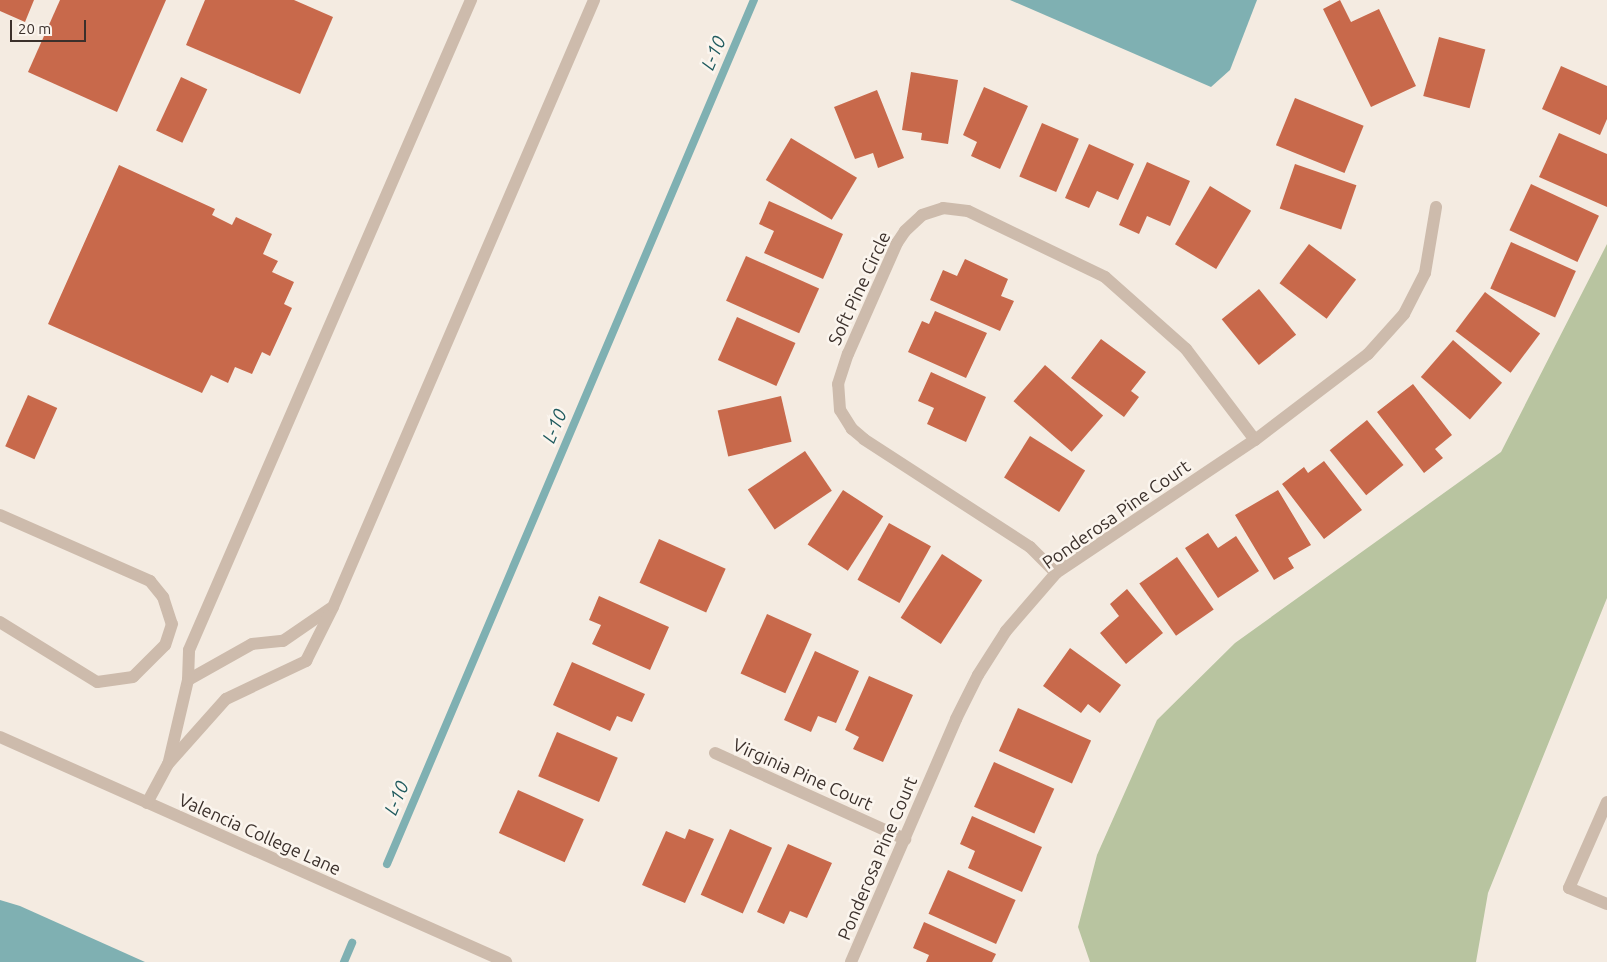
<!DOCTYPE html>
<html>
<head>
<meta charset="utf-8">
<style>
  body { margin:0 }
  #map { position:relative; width:1607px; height:962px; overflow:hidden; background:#f4ebe1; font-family:Ubuntu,sans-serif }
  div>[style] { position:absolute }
  .green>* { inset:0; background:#b8c4a0 }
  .water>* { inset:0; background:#7fb0b2 }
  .stream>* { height:8px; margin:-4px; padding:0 4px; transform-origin:4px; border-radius:4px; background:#7fb0b2 }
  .building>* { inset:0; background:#c8694b; transform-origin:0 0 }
  .minor>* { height:12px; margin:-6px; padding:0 6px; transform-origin:6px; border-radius:6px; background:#cdbbac }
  span { translate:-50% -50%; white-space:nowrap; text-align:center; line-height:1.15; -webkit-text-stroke:5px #fbf5ee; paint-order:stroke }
  .street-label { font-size:18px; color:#3b302b }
  .water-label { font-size:19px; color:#1f5a5e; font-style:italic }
  .scale { position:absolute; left:10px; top:20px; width:76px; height:22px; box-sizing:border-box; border:2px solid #3b302b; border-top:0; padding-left:6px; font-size:15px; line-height:18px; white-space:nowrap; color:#3b302b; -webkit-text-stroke:4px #fbf5ee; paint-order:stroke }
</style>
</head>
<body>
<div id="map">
  <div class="green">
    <div style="clip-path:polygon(1607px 244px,1607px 598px,1488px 893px,1476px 962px,1090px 962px,1078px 927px,1097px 855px,1157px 720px,1235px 643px,1501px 452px)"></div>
  </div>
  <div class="water">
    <div style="clip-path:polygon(1010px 0,1257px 0,1230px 70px,1211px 87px)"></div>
    <div style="clip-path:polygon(0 900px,20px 906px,145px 962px,0 962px)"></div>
  </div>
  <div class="stream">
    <div style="left:387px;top:864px;width:939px;rotate:-66.99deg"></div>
    <div style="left:344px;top:962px;width:21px;rotate:-67deg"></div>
  </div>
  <div class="building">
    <div style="clip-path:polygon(0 0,34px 0,25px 22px,0 11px)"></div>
    <div style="clip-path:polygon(60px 0,166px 0,117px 112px,28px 72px)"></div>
    <div style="clip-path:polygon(205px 0,294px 0,333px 17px,300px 94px,186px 45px)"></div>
    <div style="clip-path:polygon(1340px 0,1351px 22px,1379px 9px,1416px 86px,1371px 107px,1323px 9px)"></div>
    <div style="left:1439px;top:37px;width:48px;height:61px;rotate:15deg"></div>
    <div style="clip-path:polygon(1561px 66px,1607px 86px,1607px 119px,1600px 135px,1542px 109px)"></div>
    <div style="clip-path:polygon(911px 72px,958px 80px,948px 144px,921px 140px,922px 133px,902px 130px)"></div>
    <div style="left:181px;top:77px;width:29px;height:59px;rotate:25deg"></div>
    <div style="clip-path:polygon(984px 87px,1028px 106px,1000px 169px,971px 156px,977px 142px,963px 135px)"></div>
    <div style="clip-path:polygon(877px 90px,904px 158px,878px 168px,873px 153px,855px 159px,834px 107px)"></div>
    <div style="left:1295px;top:98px;width:74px;height:51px;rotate:22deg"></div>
    <div style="left:1042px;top:123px;width:40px;height:58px;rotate:23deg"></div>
    <div style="clip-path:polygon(1559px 133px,1607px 154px,1607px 207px,1539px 177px)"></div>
    <div style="left:791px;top:138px;width:77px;height:49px;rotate:31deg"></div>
    <div style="clip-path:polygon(1089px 144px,1134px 164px,1118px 200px,1097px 191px,1089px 208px,1065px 198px)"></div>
    <div style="clip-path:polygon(1147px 162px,1190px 181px,1170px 226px,1147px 216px,1139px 234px,1119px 225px)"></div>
    <div style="left:1295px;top:164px;width:65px;height:47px;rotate:19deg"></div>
    <div style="clip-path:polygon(119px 165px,215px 209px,212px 215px,232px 225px,236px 217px,272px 234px,263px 254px,278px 261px,272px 272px,294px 282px,284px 304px,292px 308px,270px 356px,262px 352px,252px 374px,235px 367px,228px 383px,211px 375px,202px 393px,48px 324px)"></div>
    <div style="left:1531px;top:184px;width:75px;height:51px;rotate:25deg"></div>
    <div style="left:1210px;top:186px;width:48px;height:68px;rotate:31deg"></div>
    <div style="clip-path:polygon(769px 201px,843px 234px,823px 279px,764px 253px,774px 231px,759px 224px)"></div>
    <div style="left:1511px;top:242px;width:71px;height:51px;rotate:24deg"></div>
    <div style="left:1309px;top:244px;width:59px;height:49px;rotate:37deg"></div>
    <div style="left:746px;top:256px;width:80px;height:49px;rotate:24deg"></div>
    <div style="clip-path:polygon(965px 259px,1008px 279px,1001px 296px,1014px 301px,1000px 331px,930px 300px,943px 270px,957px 276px)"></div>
    <div style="left:1259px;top:289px;width:59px;height:48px;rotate:51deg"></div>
    <div style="left:1485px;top:292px;width:69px;height:49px;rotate:37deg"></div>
    <div style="clip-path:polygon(935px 311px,987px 333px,966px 378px,908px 352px,922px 321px,929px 324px)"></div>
    <div style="left:737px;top:317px;width:64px;height:47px;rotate:24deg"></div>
    <div style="clip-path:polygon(1101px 339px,1146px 372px,1131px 391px,1139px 397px,1124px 417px,1071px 378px)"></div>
    <div style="left:1453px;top:340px;width:65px;height:49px;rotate:41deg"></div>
    <div style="left:1045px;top:365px;width:77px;height:48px;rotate:41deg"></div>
    <div style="clip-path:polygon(931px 372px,986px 397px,966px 442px,927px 424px,934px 408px,918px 401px)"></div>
    <div style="clip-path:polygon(1413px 384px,1452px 435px,1435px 449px,1443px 458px,1424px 473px,1377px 412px)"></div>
    <div style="left:28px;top:395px;width:32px;height:56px;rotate:24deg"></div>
    <div style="left:781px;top:396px;width:47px;height:65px;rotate:77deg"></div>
    <div style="left:1367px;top:420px;width:58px;height:48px;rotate:51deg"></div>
    <div style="left:1030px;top:436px;width:65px;height:49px;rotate:32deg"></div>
    <div style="left:805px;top:451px;width:48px;height:69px;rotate:56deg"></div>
    <div style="clip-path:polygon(1324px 461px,1362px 510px,1324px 539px,1282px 484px,1304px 467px,1308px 473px)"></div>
    <div style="left:843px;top:490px;width:48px;height:65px;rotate:33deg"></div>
    <div style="clip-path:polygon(1278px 490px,1311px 545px,1288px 558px,1294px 568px,1274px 580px,1235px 515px)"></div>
    <div style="left:889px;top:523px;width:48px;height:65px;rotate:29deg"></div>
    <div style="clip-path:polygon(1208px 533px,1218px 548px,1236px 536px,1259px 571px,1218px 598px,1185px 548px)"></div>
    <div style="left:659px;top:539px;width:73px;height:48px;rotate:24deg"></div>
    <div style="left:942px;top:554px;width:48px;height:76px;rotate:33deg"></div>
    <div style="left:1177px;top:557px;width:64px;height:46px;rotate:55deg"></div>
    <div style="clip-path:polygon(1127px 589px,1163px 633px,1126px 664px,1100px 633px,1119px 616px,1110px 604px)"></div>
    <div style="clip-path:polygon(599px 596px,669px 627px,650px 670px,592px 644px,601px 625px,589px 620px)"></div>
    <div style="left:767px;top:614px;width:49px;height:65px;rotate:24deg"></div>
    <div style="clip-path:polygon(1070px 648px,1121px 685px,1100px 713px,1088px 704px,1081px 713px,1043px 686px)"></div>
    <div style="clip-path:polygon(815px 651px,859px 671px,836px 723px,818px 716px,811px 732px,784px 720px)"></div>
    <div style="clip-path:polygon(572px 662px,645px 694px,632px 722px,617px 716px,610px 731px,553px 705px)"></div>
    <div style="clip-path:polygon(869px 676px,913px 695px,883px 762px,853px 749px,859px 737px,845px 730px)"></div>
    <div style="left:1018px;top:708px;width:80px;height:47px;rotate:24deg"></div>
    <div style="left:557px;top:732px;width:66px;height:48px;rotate:23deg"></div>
    <div style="left:994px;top:762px;width:66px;height:49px;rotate:24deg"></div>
    <div style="left:518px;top:790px;width:72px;height:47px;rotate:24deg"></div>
    <div style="clip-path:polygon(972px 816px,1042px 847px,1022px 892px,968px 868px,975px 851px,960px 844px)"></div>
    <div style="clip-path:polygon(689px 829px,714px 839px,685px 903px,642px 885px,666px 831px,685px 839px)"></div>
    <div style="left:730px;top:829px;width:46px;height:72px;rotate:24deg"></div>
    <div style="clip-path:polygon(788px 844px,832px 863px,807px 918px,790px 911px,784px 924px,757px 912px)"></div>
    <div style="left:948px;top:870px;width:74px;height:48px;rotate:24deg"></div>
    <div style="clip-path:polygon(924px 922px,996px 954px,992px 962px,926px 962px,929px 955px,913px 948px)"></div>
  </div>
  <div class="minor">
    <div style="left:0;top:515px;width:164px;rotate:23.7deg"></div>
    <div style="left:150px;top:581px;width:21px;rotate:51deg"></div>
    <div style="left:163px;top:597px;width:28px;rotate:72deg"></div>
    <div style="left:172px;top:624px;width:22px;rotate:108deg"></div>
    <div style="left:165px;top:645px;width:45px;rotate:135deg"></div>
    <div style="left:133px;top:677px;width:36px;rotate:172deg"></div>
    <div style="left:97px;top:682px;width:114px;rotate:-148.3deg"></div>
    <div style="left:1056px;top:573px;width:37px;rotate:-135deg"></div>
    <div style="left:1030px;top:547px;width:198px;rotate:-147deg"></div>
    <div style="left:864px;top:439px;width:16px;rotate:-140deg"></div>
    <div style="left:852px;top:429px;width:22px;rotate:-122deg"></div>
    <div style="left:840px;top:410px;width:26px;rotate:-94deg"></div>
    <div style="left:838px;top:384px;width:32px;rotate:-72deg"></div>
    <div style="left:848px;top:354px;width:121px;rotate:-66.2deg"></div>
    <div style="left:897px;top:243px;width:14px;rotate:-56deg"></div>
    <div style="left:905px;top:231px;width:23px;rotate:-43deg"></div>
    <div style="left:922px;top:215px;width:22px;rotate:-18deg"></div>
    <div style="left:943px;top:208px;width:25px;rotate:7deg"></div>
    <div style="left:968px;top:211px;width:152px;rotate:25.7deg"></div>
    <div style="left:1105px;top:277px;width:108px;rotate:41.6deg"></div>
    <div style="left:1186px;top:349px;width:114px;rotate:52.8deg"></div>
    <div style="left:188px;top:680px;width:73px;rotate:-29.4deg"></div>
    <div style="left:252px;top:644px;width:31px;rotate:-6deg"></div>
    <div style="left:283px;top:641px;width:58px;rotate:-34.5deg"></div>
    <div style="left:0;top:737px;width:554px;rotate:23.97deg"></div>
    <div style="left:715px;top:753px;width:209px;rotate:24.4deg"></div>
    <div style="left:169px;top:761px;width:83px;rotate:-76.8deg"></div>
    <div style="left:188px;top:680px;width:30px;rotate:-88deg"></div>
    <div style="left:189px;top:650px;width:709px;rotate:-66.55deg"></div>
    <div style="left:1607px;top:802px;width:94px;rotate:113.8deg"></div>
    <div style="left:1569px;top:888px;width:41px;rotate:22.8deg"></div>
    <div style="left:147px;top:803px;width:44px;rotate:-61.7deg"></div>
    <div style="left:168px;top:764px;width:87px;rotate:-48.3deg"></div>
    <div style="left:226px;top:699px;width:89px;rotate:-25.4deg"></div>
    <div style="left:306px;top:661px;width:60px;rotate:-63.4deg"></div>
    <div style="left:333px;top:607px;width:661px;rotate:-66.73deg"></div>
    <div style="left:851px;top:962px;width:265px;rotate:-66.6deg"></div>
    <div style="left:956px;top:719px;width:49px;rotate:-63.4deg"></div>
    <div style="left:978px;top:675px;width:52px;rotate:-57.5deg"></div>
    <div style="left:1006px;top:631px;width:77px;rotate:-49.2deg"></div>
    <div style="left:1056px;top:573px;width:239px;rotate:-33.8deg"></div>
    <div style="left:1255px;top:440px;width:142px;rotate:-37.3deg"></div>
    <div style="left:1368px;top:354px;width:54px;rotate:-48deg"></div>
    <div style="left:1404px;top:314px;width:46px;rotate:-62.9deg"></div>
    <div style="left:1425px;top:273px;width:67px;rotate:-80.5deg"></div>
  </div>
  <div class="street-label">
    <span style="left:859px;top:288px;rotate:-65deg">Soft Pine Circle</span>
    <span style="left:1116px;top:514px;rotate:-35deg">Ponderosa Pine Court</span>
    <span style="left:803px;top:774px;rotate:24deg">Virginia Pine Court</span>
    <span style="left:260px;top:834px;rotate:24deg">Valencia College Lane</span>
    <span style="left:877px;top:858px;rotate:-67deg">Ponderosa Pine Court</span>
  </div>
  <div class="water-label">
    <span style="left:714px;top:53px;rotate:-67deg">L-10</span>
    <span style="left:555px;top:426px;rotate:-67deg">L-10</span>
    <span style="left:397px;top:798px;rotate:-67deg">L-10</span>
  </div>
  <div class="scale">20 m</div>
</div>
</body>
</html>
